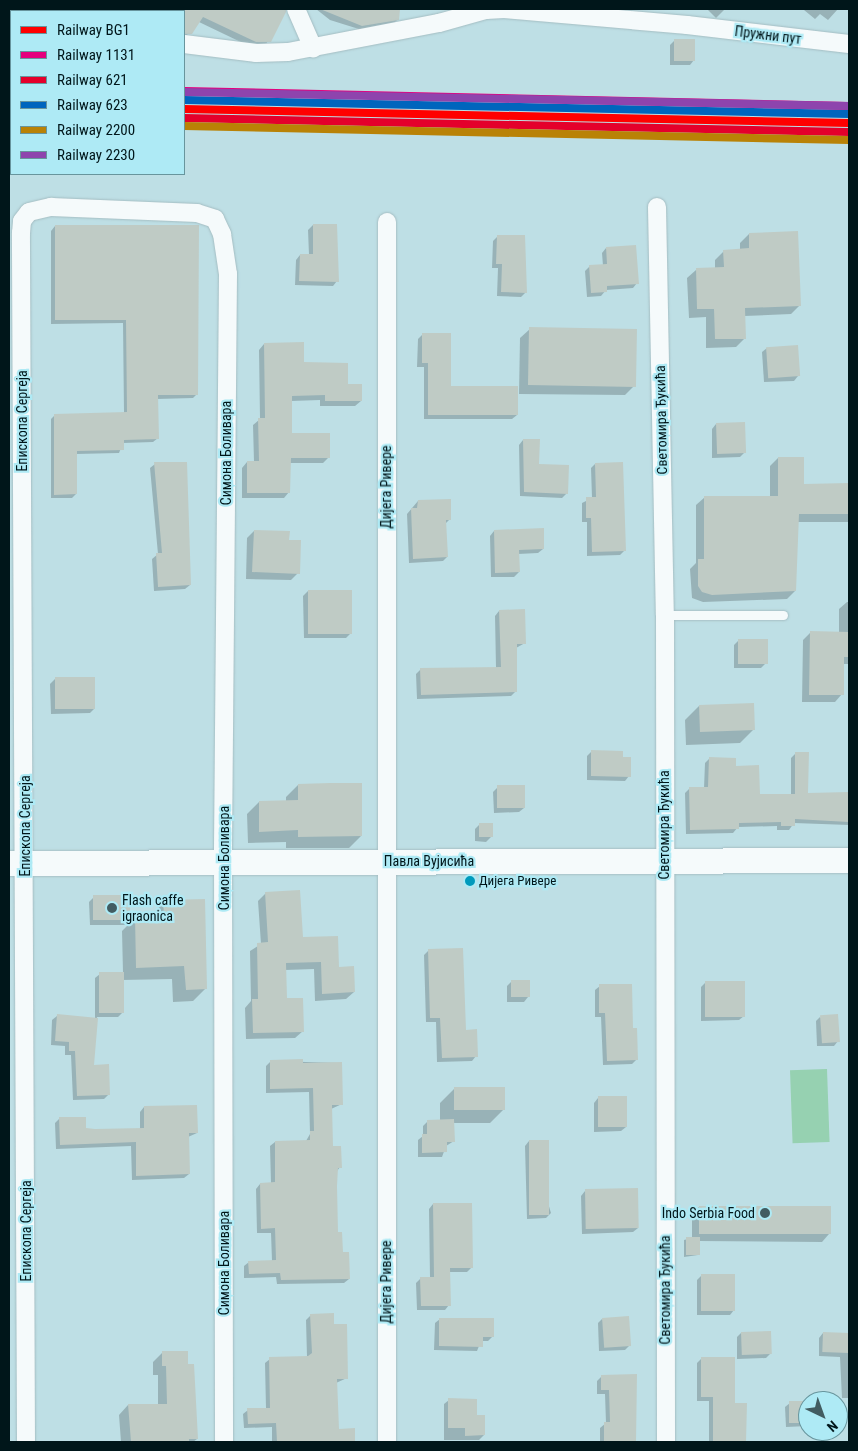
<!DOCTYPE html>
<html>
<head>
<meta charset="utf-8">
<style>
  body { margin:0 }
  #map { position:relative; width:858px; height:1451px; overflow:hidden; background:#bedfe5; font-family:"Roboto Condensed",sans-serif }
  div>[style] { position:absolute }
  .green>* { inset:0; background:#96d1b1; transform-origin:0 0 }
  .shadow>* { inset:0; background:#0003 }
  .building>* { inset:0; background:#bfcbc5; transform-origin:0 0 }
  .roads { filter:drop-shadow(0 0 1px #a4bdc2) drop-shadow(0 0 1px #a4bdc2) }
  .lane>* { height:9px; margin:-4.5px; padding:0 4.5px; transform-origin:4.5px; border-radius:4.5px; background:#f5fafb }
  .street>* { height:18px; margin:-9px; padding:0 9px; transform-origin:9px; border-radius:9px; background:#f5fafb }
  .secondary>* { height:25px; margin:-12.5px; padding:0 12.5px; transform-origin:12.5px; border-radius:12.5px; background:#f5fafb }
  .rail-1>* { height:8px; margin:-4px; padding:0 4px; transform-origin:4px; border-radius:4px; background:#f00 }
  .rail-2>* { height:8px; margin:-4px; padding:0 4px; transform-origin:4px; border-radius:4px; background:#e5007d }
  .rail-3>* { height:8px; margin:-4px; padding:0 4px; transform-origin:4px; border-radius:4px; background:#e4002b }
  .rail-4>* { height:8px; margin:-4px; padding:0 4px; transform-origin:4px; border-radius:4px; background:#0065bd }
  .rail-5>* { height:8px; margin:-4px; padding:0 4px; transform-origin:4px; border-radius:4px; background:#b98206 }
  .rail-6>* { height:8px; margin:-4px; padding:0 4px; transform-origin:4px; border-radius:4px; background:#8e44ad }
  .dots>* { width:14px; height:14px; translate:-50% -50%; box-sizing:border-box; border:2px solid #aeeaf5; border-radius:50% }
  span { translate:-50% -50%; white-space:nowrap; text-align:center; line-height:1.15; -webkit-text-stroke:4.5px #aeeaf5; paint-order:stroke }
  .bus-label { font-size:13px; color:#00161a }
  .left { translate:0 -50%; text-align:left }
  .street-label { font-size:14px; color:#00161a }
  .poi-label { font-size:14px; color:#00161a }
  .right { translate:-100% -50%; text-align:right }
  .frame { position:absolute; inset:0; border:10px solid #00161a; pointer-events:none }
  .legend { position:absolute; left:10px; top:10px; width:175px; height:165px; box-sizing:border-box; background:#aeeaf5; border:1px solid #68959d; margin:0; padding:6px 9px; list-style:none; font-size:15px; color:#00161a }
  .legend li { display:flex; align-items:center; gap:10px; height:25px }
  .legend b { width:25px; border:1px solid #68959d }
  .north { position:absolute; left:798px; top:1391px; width:50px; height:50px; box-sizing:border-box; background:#aeeaf5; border:1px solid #68959d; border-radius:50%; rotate:138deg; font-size:14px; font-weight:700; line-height:20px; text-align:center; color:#00161a }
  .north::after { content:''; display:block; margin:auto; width:18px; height:22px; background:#425c61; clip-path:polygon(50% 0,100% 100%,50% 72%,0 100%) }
</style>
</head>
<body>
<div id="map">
  <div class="green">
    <div style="left:827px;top:1069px;width:73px;height:37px;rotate:88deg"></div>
  </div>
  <div class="shadow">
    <div style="clip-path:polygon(50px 9px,61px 9px,59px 11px)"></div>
    <div style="clip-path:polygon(88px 9px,122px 9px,120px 11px)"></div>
    <div style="clip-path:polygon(140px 9px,249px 9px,262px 20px,273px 9px,284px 12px,265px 46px,249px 46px,199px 22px,184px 38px,184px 11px)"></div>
    <div style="clip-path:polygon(316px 9px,346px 9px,350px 12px,353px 9px,399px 9px,398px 19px,393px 24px,362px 30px,330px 20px)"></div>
    <div style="clip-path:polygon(707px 9px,725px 9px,716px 18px)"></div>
    <div style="clip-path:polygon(838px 9px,828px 20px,820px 14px,815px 19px,804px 10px)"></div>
    <div style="clip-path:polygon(674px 41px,694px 60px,690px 65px,670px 65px,670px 45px)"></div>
    <div style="clip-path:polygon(313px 225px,337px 281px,333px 286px,295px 285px,296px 260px,300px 255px,309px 255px,308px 230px)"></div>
    <div style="clip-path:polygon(55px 226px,197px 394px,193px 398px,157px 399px,158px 438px,153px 442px,123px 443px,119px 453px,76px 454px,76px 494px,72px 498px,51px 498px,51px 419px,55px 415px,124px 413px,123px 323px,51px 324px,51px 231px)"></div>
    <div style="clip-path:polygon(749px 234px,800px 305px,791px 314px,744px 316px,745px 338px,736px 347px,706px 348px,706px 317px,689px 318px,687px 278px,696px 270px,715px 269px,715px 260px,724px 251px,740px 250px,740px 243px)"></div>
    <div style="clip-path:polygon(497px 237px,526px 292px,521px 297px,497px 296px,498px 268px,492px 268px,493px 241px)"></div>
    <div style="clip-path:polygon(606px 248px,637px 283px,633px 288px,606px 290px,601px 296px,587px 297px,585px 271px,590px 266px,603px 266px,602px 253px)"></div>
    <div style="clip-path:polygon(530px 329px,635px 385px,625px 395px,519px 394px,520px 338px)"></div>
    <div style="clip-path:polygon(422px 335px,450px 387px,517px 415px,512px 419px,424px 419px,424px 367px,417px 367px,418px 339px)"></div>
    <div style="clip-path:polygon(264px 344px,347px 385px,361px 401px,355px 406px,320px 406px,320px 400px,291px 401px,291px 434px,328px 458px,323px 463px,289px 463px,289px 492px,284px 498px,242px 498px,242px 468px,247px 462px,254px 462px,253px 425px,260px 419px,259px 350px)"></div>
    <div style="clip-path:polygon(767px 348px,798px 376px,794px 381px,764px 382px,762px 352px)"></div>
    <div style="clip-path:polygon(716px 424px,745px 452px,740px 457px,712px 458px,712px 429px)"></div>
    <div style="clip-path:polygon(523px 440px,538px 465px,567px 493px,562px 498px,520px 496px,519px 445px)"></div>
    <div style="clip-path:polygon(778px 458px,803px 486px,849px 484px,849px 522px,797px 522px,795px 591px,787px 599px,703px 602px,692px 598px,690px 569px,696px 563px,696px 505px,705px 497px,770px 498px,770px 466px)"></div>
    <div style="clip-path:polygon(155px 464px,190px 585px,185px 589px,154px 591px,152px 559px,158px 554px,150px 468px)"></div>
    <div style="clip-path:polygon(595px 464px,625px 550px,620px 555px,587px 556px,587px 522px,582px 522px,582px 503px,592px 498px,591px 468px)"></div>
    <div style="clip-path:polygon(418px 501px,450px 519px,445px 524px,447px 557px,443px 561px,409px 563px,407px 514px)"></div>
    <div style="clip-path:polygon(254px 531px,288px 541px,298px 573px,291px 580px,246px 579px,247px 538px)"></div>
    <div style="clip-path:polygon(494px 531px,543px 549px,538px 553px,518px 554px,519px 572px,514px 577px,491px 577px,490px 536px)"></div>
    <div style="clip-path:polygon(308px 591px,351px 633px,346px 638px,304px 638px,303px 596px)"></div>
    <div style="clip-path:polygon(847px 602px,849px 602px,849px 664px,843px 664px,842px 694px,835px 702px,802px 702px,803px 640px,810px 633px,839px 633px,839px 609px)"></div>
    <div style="clip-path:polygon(499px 611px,525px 643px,516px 648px,516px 691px,511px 696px,417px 699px,416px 674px,421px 669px,496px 668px,495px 616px)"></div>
    <div style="clip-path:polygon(739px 640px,766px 663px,761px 668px,734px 668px,734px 645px)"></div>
    <div style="clip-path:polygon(55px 679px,94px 709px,90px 713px,51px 714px,50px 684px)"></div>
    <div style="clip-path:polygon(699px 706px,754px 729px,740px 743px,686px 745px,685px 720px)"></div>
    <div style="clip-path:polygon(592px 751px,622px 759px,629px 776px,625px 781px,587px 780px,587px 756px)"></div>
    <div style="clip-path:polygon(796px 753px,807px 795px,849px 793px,849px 825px,794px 823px,789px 830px,777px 830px,777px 826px,738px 827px,733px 833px,686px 834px,685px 793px,690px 788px,704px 788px,705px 763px,709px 759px,735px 767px,759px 796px,791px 795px,791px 758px)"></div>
    <div style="clip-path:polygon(298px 785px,361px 836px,349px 848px,286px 848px,286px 842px,248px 843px,247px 814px,259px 802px,286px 801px,286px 797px)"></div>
    <div style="clip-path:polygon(498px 787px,524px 808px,519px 812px,494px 813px,493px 792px)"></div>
    <div style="clip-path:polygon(480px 824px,491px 837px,486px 842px,475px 841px,475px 829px)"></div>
    <div style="clip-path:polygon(266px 893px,302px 938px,337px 968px,354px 992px,346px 999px,315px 1001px,314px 969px,285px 970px,286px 999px,303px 1031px,295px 1038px,246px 1039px,245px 1008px,251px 1001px,250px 951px,261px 944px,258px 901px)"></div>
    <div style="clip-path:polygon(94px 897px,129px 920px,125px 925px,90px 925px,89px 902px)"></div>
    <div style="clip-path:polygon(164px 901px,206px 988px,193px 1001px,173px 1002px,172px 979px,122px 980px,123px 1012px,118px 1017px,97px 1017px,93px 1066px,109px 1094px,104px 1099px,73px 1100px,71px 1055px,65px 1055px,65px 1046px,51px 1045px,52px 1020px,57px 1016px,95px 1019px,95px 978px,100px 974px,123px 973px,122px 931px,135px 918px,151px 917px)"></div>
    <div style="clip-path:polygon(429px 950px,476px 1056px,472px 1061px,437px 1062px,436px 1022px,426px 1022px,424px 955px)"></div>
    <div style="clip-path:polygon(511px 982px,528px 997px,524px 1002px,507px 1002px,507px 986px)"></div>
    <div style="clip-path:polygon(706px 982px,744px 1016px,739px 1020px,701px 1021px,701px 987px)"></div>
    <div style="clip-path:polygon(600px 986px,632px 1029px,637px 1059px,632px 1064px,603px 1065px,601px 1017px,595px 1017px,595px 990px)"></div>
    <div style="clip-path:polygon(820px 1017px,838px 1041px,834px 1046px,817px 1046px,816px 1021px)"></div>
    <div style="clip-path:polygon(271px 1061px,341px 1063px,342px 1104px,331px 1109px,332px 1147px,340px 1167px,337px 1171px,337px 1233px,349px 1279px,344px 1283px,277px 1284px,276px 1277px,244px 1278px,244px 1266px,249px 1262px,272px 1261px,271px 1233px,257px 1233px,256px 1189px,260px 1184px,271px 1184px,270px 1146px,275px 1142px,306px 1141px,310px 1134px,309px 1092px,266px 1093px,266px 1066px)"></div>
    <div style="clip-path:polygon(454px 1089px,504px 1109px,490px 1123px,453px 1123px,454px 1141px,446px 1146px,442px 1157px,418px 1157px,418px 1140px,423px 1136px,423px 1126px,428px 1121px,440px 1120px,440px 1103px)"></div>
    <div style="clip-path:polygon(598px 1098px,626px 1127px,621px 1131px,594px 1132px,594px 1103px)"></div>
    <div style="clip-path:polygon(144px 1107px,197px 1133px,188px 1137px,189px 1174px,184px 1178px,132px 1180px,131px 1146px,56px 1149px,55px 1123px,60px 1118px,85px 1129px,140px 1130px,140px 1112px)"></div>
    <div style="clip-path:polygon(529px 1141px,551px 1213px,546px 1218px,527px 1219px,525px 1146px)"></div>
    <div style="clip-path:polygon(585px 1191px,638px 1228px,633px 1232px,582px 1234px,581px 1196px)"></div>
    <div style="clip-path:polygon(433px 1204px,472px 1267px,467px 1272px,449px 1272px,449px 1305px,445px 1310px,417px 1310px,416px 1283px,421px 1278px,430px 1278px,429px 1209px)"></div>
    <div style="clip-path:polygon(699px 1207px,829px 1234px,822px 1242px,698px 1241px,698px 1255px,684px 1257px,684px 1240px,692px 1238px,692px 1214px)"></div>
    <div style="clip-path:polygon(702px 1275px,734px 1310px,730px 1315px,697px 1315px,697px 1280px)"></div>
    <div style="clip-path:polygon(311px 1315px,333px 1325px,347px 1378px,336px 1383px,337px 1430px,354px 1430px,354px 1442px,272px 1442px,272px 1427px,244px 1428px,243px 1414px,248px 1410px,266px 1409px,265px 1363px,270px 1359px,307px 1357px,306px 1320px)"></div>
    <div style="clip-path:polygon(440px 1319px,493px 1336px,488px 1341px,481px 1341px,477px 1351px,434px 1350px,435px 1323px)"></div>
    <div style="clip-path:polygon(602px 1319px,629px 1346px,625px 1350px,599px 1351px,598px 1323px)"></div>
    <div style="clip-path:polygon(741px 1333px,770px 1354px,766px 1358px,737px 1359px,737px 1337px)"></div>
    <div style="clip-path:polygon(823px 1333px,849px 1333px,849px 1398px,842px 1398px,840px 1357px,819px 1356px,819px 1338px)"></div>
    <div style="clip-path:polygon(162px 1353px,197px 1439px,193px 1442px,121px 1442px,119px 1415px,128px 1405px,158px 1405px,158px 1375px,153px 1375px,153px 1362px)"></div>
    <div style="clip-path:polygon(701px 1359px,734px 1411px,745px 1411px,745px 1442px,709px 1442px,709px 1401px,697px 1401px,697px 1363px)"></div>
    <div style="clip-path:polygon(602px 1376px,635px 1376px,633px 1442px,600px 1442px,600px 1428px,606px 1423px,605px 1394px,597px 1394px,597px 1381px)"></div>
    <div style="clip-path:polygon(449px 1400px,475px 1417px,484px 1435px,479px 1440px,444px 1440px,444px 1404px)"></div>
    <div style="clip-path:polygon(808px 1402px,808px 1426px,786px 1427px,785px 1407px,790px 1403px)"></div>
  </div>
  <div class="building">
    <div style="clip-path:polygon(184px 9px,286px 9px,286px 12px,271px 42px,256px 42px,203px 17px,192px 34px,184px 34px)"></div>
    <div style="clip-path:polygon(320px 9px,400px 9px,399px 20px,362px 26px)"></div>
    <div style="left:674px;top:39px;width:21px;height:22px"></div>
    <div style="clip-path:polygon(313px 224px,337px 224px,339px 282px,299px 281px,300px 254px,313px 254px)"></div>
    <div style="clip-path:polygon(55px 225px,199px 225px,198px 395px,158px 395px,159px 439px,124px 440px,124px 450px,77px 451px,77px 494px,54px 495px,54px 414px,127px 412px,126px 320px,55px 320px)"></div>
    <div style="clip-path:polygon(798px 231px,801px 306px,745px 308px,746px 339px,715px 339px,714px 309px,697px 309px,696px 268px,724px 267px,723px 250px,749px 248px,749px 233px)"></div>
    <div style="clip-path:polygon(497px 235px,525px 235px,527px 293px,501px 292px,502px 264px,496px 264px)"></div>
    <div style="clip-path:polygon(636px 245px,639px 284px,607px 286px,607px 292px,591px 293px,589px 265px,607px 264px,606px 247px)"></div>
    <div style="left:529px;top:327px;width:108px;height:58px;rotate:1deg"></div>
    <div style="clip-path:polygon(422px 333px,451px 333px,451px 386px,518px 386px,518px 415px,428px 415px,428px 363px,422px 363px)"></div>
    <div style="clip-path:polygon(304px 342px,304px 362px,348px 363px,348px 384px,362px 384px,362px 401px,325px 401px,325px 395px,292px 396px,292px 433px,330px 433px,330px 458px,291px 458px,290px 493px,247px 493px,247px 461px,259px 461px,258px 418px,265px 418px,264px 343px)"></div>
    <div style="left:798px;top:345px;width:31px;height:32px;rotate:86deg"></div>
    <div style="left:745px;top:422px;width:31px;height:29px;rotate:88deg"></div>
    <div style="clip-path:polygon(523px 439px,540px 439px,539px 464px,569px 465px,568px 494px,524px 492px)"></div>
    <div style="clip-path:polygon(778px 457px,804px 457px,804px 484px,849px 483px,849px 514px,799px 514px,796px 591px,712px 595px,702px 592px,698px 586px,698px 559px,704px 559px,704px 496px,778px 496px)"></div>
    <div style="clip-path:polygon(154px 462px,187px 462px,191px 585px,158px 587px,156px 553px,162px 553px)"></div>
    <div style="clip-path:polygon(623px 462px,626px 551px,592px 552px,591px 518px,586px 518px,586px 497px,596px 497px,595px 463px)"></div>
    <div style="clip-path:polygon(451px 499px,451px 520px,446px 520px,448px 557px,413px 559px,411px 508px,417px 508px,418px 500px)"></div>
    <div style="clip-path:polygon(544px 528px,544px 549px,519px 550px,520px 572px,495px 573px,494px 530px)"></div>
    <div style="clip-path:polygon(254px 530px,290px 531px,289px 540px,301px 540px,300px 574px,252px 572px)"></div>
    <div style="left:308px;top:590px;width:44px;height:44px"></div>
    <div style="clip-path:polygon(525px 609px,526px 644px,517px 644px,517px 692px,421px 695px,420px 668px,501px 667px,499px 610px)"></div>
    <div style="clip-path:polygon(810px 631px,849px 632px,849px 657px,844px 657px,844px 695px,809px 695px)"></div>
    <div style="left:738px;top:639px;width:30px;height:25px"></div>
    <div style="left:95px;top:677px;width:32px;height:40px;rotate:90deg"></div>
    <div style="left:754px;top:703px;width:27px;height:55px;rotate:88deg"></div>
    <div style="clip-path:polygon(591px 750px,623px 751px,623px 757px,631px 757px,631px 777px,591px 776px)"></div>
    <div style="clip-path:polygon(795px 752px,809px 752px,808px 793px,849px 792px,849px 822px,795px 819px,795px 826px,781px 826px,781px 822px,739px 823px,739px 829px,690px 830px,689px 787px,708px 787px,709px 757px,736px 758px,736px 766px,759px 765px,760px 794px,795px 794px)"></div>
    <div style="clip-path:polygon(330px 783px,362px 783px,362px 836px,298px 837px,298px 830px,259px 832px,259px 801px,298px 800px,298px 784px)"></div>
    <div style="left:525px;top:785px;width:23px;height:28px;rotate:90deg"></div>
    <div style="left:479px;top:823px;width:14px;height:14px"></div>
    <div style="clip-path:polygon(300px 890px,303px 937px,338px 936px,339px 967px,354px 966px,355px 992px,322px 994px,321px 962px,286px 963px,287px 998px,303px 998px,304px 1032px,253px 1033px,252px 999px,258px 999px,257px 943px,268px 942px,265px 892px)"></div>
    <div style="left:130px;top:895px;width:25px;height:37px;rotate:90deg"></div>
    <div style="clip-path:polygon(205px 899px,207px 989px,186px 990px,184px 966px,136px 968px,135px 917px,164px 916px,163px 900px)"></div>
    <div style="clip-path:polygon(463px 948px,466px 1030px,477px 1029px,478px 1057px,442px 1058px,440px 1018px,430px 1018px,428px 949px)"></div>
    <div style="left:99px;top:972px;width:25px;height:41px"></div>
    <div style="left:530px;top:980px;width:17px;height:19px;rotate:90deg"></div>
    <div style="left:705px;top:981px;width:40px;height:36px"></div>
    <div style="clip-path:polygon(599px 984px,632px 984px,633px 1028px,637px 1028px,638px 1060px,607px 1061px,605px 1013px,599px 1013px)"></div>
    <div style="clip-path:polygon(57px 1014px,98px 1018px,94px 1065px,109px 1064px,110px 1095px,77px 1096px,75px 1051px,69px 1051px,69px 1042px,55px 1041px)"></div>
    <div style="left:838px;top:1014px;width:28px;height:18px;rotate:86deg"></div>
    <div style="clip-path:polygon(303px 1059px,303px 1063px,342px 1062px,343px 1105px,332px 1105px,333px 1146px,341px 1146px,342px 1168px,338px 1168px,337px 1186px,338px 1232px,342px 1232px,343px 1252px,349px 1252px,350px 1279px,281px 1280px,280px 1273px,249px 1274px,248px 1261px,276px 1260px,275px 1228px,261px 1229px,260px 1183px,275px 1182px,275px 1141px,310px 1140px,310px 1131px,314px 1131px,313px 1088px,270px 1089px,270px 1060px)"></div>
    <div style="left:505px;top:1087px;width:23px;height:51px;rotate:90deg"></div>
    <div style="left:627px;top:1096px;width:31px;height:29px;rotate:90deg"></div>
    <div style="clip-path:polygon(197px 1105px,198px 1133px,189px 1133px,190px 1174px,136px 1176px,136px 1142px,60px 1145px,59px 1117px,86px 1117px,86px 1128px,95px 1129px,144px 1128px,144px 1106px)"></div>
    <div style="clip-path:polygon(454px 1119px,455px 1142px,447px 1142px,447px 1152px,422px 1153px,422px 1134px,427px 1134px,427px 1120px)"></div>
    <div style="left:529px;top:1140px;width:20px;height:75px"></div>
    <div style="left:638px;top:1188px;width:40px;height:53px;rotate:89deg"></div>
    <div style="clip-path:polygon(433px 1203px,472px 1203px,473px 1268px,450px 1268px,451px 1306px,421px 1306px,420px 1277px,434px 1277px)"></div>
    <div style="left:699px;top:1206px;width:132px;height:28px"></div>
    <div style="left:686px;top:1237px;width:14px;height:18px"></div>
    <div style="left:701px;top:1274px;width:34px;height:37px"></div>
    <div style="clip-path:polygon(334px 1313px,334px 1324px,347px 1324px,348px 1379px,337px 1379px,339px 1429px,355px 1428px,355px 1442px,277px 1442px,276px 1423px,248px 1424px,247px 1408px,270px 1408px,269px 1357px,308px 1356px,312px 1353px,310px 1314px)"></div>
    <div style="left:629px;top:1316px;width:30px;height:27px;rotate:86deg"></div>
    <div style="clip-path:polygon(439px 1318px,494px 1318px,494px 1337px,483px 1337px,483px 1347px,439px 1346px)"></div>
    <div style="left:771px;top:1331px;width:23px;height:30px;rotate:88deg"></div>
    <div style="left:823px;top:1332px;width:26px;height:20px;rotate:2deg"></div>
    <div style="clip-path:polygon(162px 1351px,188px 1351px,188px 1364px,194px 1364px,198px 1439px,189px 1439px,189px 1442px,131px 1442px,128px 1404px,167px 1404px,166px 1366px,162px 1366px)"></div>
    <div style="clip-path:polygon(701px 1357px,735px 1357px,735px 1403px,747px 1403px,746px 1442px,713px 1442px,713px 1397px,701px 1397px)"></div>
    <div style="clip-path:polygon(637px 1374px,636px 1442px,604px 1442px,604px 1422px,610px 1422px,609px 1390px,601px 1390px,601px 1375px)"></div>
    <div style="clip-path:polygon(448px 1398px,477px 1399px,477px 1415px,485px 1415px,485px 1435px,465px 1436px,465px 1428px,448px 1428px)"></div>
    <div style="left:808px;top:1401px;width:22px;height:19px;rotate:90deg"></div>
  </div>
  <div class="roads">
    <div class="lane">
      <div style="left:665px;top:615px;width:118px"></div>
    </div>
    <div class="street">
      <div style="left:13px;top:9px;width:10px;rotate:11deg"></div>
      <div style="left:296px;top:9px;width:43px;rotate:66.4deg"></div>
      <div style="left:134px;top:11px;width:3px;rotate:-45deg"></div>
      <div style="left:184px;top:44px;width:73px;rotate:7.1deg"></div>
      <div style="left:256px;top:53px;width:32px;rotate:-2deg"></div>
      <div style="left:288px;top:52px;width:154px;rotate:-10.9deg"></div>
      <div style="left:439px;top:23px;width:49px;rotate:-15.5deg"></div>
      <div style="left:486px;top:10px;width:18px;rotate:-3deg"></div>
      <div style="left:504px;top:9px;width:184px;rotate:5deg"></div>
      <div style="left:687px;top:25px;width:163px;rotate:6.7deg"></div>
      <div style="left:657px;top:207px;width:408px;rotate:88.9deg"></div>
      <div style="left:665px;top:615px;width:827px;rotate:89.93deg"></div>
      <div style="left:387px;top:222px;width:1220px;rotate:90deg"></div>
      <div style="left:26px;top:1442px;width:1209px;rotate:-90.24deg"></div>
      <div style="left:21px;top:233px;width:12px;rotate:-85deg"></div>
      <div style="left:22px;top:221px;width:11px;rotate:-52deg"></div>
      <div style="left:29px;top:212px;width:23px;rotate:-13deg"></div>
      <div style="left:51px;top:207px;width:146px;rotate:2.4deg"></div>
      <div style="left:197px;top:213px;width:19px;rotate:18deg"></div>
      <div style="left:215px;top:219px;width:17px;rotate:65deg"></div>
      <div style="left:222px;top:234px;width:40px;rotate:81.5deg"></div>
      <div style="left:228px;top:274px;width:575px;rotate:90.5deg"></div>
      <div style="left:223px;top:849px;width:593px;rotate:89.9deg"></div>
    </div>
    <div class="secondary">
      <div style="left:9px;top:863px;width:840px;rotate:-0.2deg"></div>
    </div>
  </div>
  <div class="rail-1">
    <div style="left:184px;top:109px;width:665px;rotate:1.21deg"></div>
  </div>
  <div class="rail-2">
    <div style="left:184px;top:91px;width:665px;rotate:1.29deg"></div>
  </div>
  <div class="rail-3">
    <div style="left:184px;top:118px;width:665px;rotate:1.21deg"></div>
  </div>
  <div class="rail-4">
    <div style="left:184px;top:100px;width:665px;rotate:1.21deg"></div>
  </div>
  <div class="rail-5">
    <div style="left:184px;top:126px;width:665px;rotate:1.21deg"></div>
  </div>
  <div class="rail-6">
    <div style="left:184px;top:92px;width:665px;rotate:1.21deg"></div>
  </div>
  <div class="dots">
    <div style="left:470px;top:881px;background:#009abc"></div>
    <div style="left:112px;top:908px;background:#425c61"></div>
    <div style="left:765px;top:1213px;background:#425c61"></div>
  </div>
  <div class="bus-label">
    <span class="left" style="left:479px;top:881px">Дијега Ривере</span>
  </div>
  <div class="street-label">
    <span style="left:768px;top:35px;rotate:7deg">Пружни пут</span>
    <span style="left:661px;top:420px;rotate:-91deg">Светомира Ђукића</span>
    <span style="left:22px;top:421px;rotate:-90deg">Епископа Сергеја</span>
    <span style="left:226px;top:453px;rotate:-90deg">Симона Боливара</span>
    <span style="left:386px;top:487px;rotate:-90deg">Дијега Ривере</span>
    <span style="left:664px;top:825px;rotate:-90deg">Светомира Ђукића</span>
    <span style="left:25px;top:826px;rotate:-90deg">Епископа Сергеја</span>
    <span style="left:224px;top:858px;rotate:-90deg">Симона Боливара</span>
    <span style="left:429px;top:861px">Павла Вујисића</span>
    <span style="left:26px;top:1231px;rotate:-90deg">Епископа Сергеја</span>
    <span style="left:224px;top:1263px;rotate:-90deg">Симона Боливара</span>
    <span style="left:386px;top:1282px;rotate:-90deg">Дијега Ривере</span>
    <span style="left:665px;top:1290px;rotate:-90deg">Светомира Ђукића</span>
  </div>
  <div class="poi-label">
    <span class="left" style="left:122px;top:908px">Flash caffe<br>igraonica</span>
    <span class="right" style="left:755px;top:1213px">Indo Serbia Food</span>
  </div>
  <div class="frame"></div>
  <ul class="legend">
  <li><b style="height:6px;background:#f00"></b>Railway BG1</li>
  <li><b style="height:6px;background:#e5007d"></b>Railway 1131</li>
  <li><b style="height:6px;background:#e4002b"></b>Railway 621</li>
  <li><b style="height:6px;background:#0065bd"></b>Railway 623</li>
  <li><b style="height:6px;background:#b98206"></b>Railway 2200</li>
  <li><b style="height:6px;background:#8e44ad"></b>Railway 2230</li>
  </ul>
  <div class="north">N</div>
</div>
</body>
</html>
